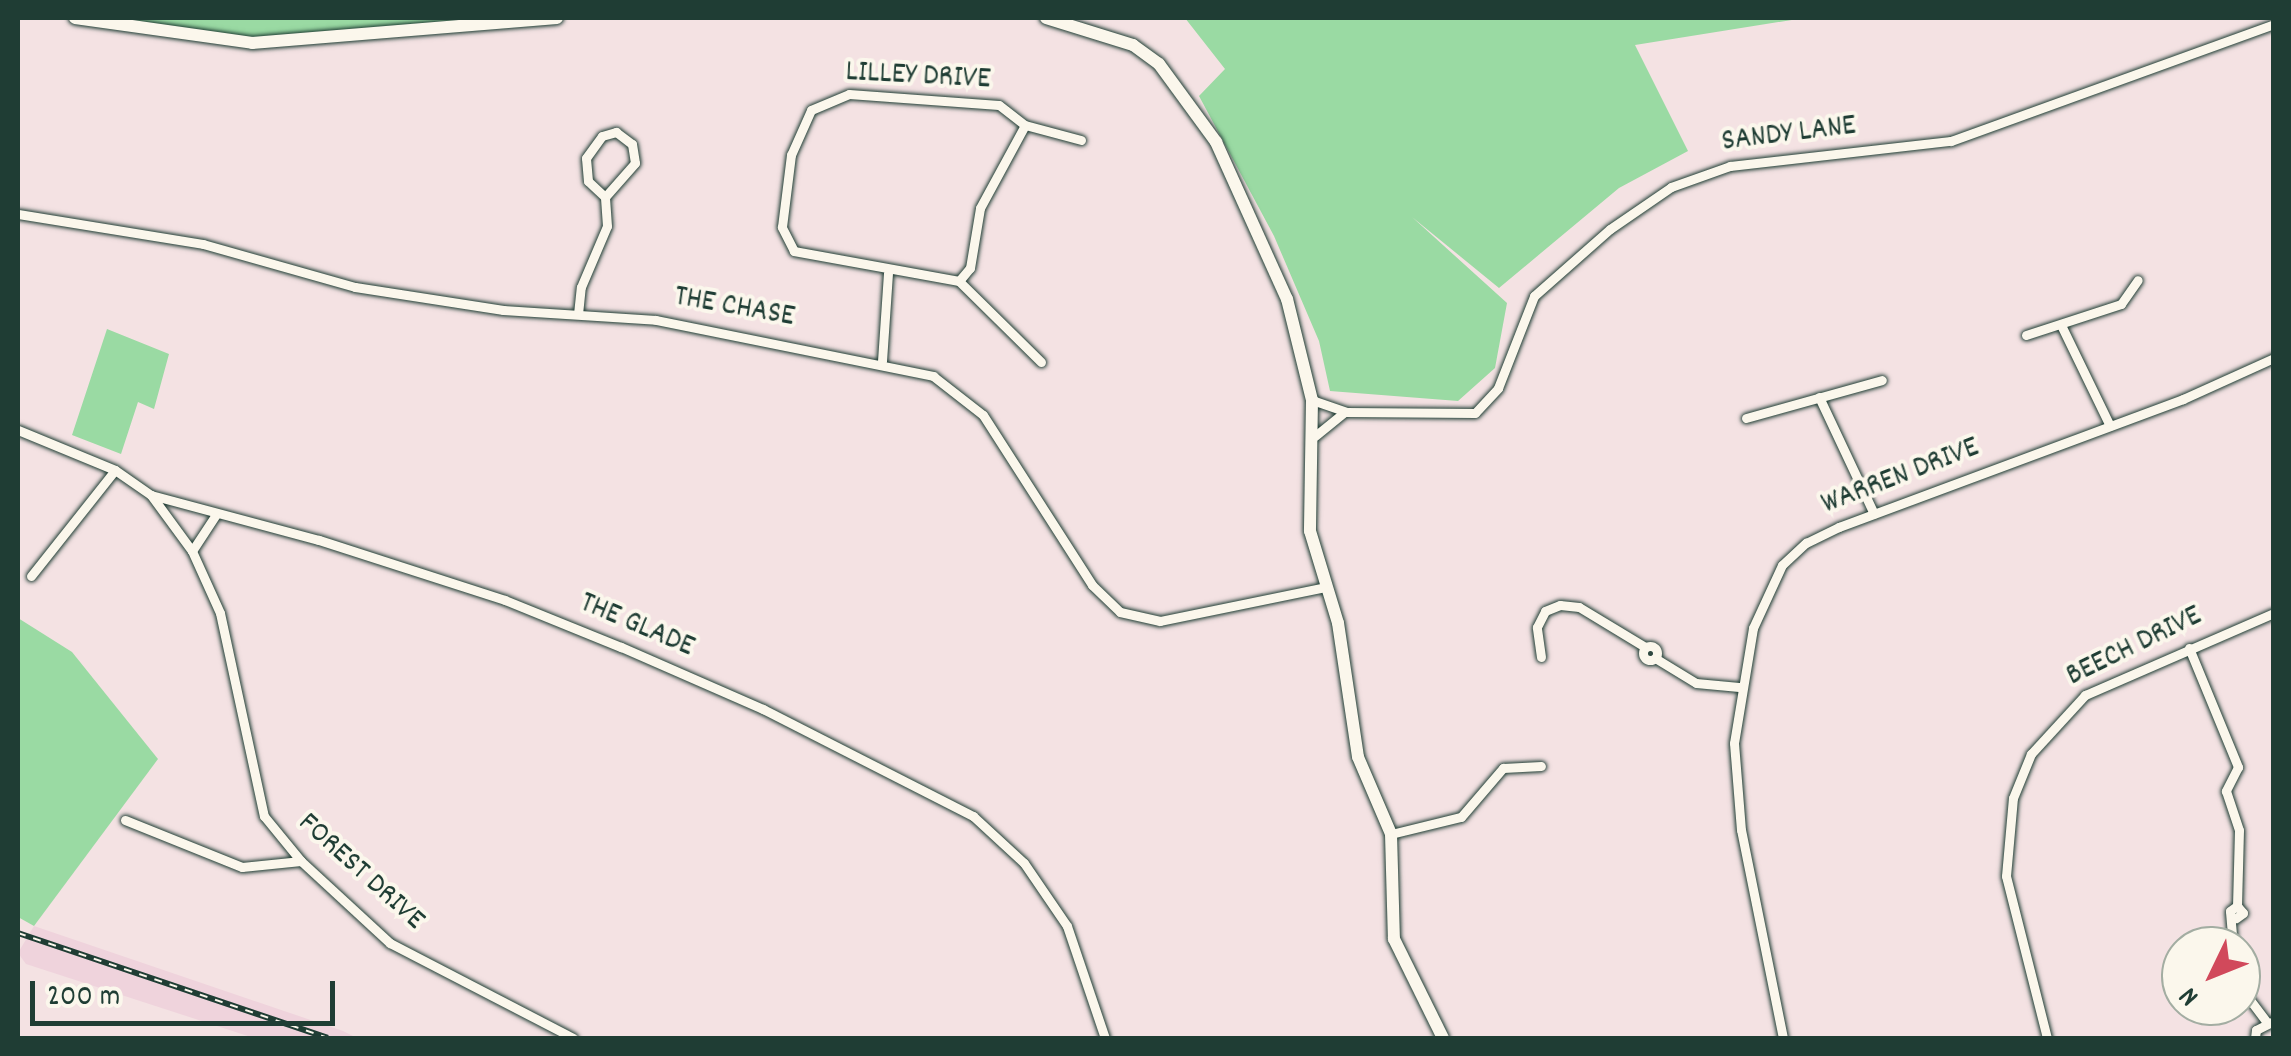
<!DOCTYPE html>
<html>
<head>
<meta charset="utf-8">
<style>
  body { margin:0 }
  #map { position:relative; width:2291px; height:1056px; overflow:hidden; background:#f4e2e3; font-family:Dekko,sans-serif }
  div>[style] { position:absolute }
  .built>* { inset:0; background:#efd3dc }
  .green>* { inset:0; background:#9adaa3 }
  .roads { filter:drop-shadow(0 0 2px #1f3d34) drop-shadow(0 0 2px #1f3d34) }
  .minor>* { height:9px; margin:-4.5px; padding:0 4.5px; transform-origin:4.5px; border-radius:4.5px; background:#fbf7ec }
  .minor>.ring { margin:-4.5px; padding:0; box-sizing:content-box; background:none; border:9px solid #fbf7ec; border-radius:50% }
  .secondary>* { height:12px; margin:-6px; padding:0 6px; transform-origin:6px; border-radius:6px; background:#fbf7ec }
  .rail>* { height:6px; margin-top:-3px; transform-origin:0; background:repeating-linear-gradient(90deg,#fbf7ec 0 8px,#1f3d34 0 16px); box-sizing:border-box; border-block:2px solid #1f3d34 }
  span { translate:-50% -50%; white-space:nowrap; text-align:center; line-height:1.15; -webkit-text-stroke:8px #fbf7ec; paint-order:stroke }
  .street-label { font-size:30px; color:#1f3d34 }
  .frame { position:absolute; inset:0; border:20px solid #1f3d34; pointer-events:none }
  .north { position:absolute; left:2161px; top:926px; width:100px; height:100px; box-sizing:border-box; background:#fbf7ec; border:2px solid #a3ada2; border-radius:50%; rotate:227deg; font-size:28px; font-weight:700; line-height:40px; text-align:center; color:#1f3d34 }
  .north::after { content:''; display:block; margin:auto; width:35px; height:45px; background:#d1495b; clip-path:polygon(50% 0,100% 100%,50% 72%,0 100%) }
  .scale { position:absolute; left:30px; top:981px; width:305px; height:45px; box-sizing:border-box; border:5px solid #1f3d34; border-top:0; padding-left:12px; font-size:30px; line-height:35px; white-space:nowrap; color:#1f3d34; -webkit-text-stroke:8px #fbf7ec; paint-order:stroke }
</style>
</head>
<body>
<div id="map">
  <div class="built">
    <div style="clip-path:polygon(34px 926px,343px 1031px,357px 1038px,254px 1038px,26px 964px,18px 953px)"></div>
  </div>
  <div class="green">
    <div style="clip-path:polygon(122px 18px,557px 18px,252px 43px)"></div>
    <div style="clip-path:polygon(1185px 18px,1804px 18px,1635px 45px,1688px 151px,1619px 188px,1499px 288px,1412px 217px,1507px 303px,1495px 368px,1458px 401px,1330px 391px,1319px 341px,1274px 236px,1199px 96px,1225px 69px)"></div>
    <div style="clip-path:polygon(107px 329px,169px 354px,154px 409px,138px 402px,121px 454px,72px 435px)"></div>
    <div style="clip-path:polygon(18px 618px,72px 652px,158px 759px,34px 926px,18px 917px)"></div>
  </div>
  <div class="roads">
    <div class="minor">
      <div style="left:18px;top:214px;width:187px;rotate:9.2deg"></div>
      <div style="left:203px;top:244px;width:158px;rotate:15.8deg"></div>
      <div style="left:355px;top:287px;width:150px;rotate:8.8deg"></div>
      <div style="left:503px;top:310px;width:153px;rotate:3.7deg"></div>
      <div style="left:656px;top:320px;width:283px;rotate:11.4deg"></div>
      <div style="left:933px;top:376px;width:63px;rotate:38deg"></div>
      <div style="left:983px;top:415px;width:202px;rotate:57.3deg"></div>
      <div style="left:1092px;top:585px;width:39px;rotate:44deg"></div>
      <div style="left:1120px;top:612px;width:41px;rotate:12.7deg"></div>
      <div style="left:1160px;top:621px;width:169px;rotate:-11.6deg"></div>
      <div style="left:959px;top:281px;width:17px;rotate:-50deg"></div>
      <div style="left:970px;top:268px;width:61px;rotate:-80.5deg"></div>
      <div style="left:980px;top:208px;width:94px;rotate:-61.5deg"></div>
      <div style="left:578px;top:314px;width:27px;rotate:-84deg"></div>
      <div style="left:581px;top:287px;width:66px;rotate:-66.9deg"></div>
      <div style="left:607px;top:226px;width:29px;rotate:-94deg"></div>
      <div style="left:605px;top:197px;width:23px;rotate:-137deg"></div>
      <div style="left:588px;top:181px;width:23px;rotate:-95deg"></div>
      <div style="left:586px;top:158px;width:27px;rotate:-54deg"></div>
      <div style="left:602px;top:136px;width:15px;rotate:-16deg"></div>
      <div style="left:616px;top:132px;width:20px;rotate:37deg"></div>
      <div style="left:632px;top:144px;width:19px;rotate:81deg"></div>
      <div style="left:635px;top:163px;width:45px;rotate:131.4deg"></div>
      <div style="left:2061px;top:325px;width:112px;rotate:64.1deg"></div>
      <div style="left:2026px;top:335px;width:100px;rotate:-18.1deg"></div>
      <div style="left:2121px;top:304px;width:29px;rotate:-55deg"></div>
      <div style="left:882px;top:361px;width:88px;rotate:-86.1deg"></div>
      <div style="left:1041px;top:362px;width:115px;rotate:-135.4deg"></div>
      <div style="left:959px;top:281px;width:168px;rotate:-169.7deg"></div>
      <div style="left:794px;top:251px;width:27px;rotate:-117deg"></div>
      <div style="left:782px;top:227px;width:73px;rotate:-82.9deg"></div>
      <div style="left:791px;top:155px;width:49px;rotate:-66deg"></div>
      <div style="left:811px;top:110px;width:41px;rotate:-22.8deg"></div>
      <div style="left:849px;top:94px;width:150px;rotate:4.2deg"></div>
      <div style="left:999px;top:105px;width:33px;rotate:38deg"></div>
      <div style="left:1025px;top:125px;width:58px;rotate:15deg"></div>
      <div style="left:1819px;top:397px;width:129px;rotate:64.8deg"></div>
      <div style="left:1312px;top:400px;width:36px;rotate:19deg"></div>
      <div style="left:1346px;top:412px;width:129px;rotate:0.4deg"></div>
      <div style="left:1475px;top:413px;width:34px;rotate:-47deg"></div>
      <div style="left:1498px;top:388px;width:99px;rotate:-68.6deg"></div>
      <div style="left:1534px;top:296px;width:101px;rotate:-41.4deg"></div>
      <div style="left:1610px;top:229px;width:74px;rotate:-34.5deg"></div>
      <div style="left:1671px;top:187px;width:63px;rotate:-19.6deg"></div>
      <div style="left:1730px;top:166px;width:222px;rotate:-6.5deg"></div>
      <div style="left:1951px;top:141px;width:344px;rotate:-19.9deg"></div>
      <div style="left:1746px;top:418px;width:141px;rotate:-15.6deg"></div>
      <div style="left:18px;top:430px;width:105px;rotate:22.4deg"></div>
      <div style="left:115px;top:470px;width:44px;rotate:34.8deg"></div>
      <div style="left:151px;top:495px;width:174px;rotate:15deg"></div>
      <div style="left:319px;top:540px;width:195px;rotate:17.9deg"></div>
      <div style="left:505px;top:600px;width:125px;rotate:22.1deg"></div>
      <div style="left:621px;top:647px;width:155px;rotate:23.6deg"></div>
      <div style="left:763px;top:709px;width:236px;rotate:27deg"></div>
      <div style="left:973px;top:816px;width:69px;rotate:42.7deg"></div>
      <div style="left:1024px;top:863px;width:76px;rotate:55.7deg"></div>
      <div style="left:1067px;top:926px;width:118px;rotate:71.3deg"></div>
      <div style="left:1315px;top:436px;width:36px;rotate:-39deg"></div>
      <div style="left:151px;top:495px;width:69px;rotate:53.8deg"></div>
      <div style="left:192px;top:551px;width:68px;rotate:65.7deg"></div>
      <div style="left:220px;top:613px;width:208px;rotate:77.8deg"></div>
      <div style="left:264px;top:816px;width:58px;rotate:50.6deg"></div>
      <div style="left:301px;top:861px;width:121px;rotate:42.7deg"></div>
      <div style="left:390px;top:943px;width:206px;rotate:27.4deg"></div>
      <div style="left:192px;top:551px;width:45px;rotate:-56.7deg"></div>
      <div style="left:31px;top:576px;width:135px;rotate:-51.6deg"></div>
      <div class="ring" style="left:1643px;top:646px;width:5px;height:5px"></div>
      <div style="left:2189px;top:648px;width:129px;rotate:67.6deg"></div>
      <div style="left:2238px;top:767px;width:27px;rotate:117deg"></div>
      <div style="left:2226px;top:791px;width:41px;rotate:71.6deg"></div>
      <div style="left:2239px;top:830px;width:76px;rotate:91.5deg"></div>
      <div style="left:1541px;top:657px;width:30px;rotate:-98deg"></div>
      <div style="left:1537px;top:627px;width:18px;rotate:-63deg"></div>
      <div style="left:1545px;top:611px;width:16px;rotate:-22deg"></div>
      <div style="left:1560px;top:605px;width:19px;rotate:6deg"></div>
      <div style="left:1579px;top:607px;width:77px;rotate:31.2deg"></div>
      <div style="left:1655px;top:658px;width:48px;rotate:31.4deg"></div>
      <div style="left:1696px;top:683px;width:43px;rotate:5.3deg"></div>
      <div style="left:125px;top:820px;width:126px;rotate:21.9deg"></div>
      <div style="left:242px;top:867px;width:59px;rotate:-5.8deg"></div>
      <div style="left:1391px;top:834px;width:72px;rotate:-13.7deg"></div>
      <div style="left:1461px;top:817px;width:65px;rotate:-49.4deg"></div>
      <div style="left:1503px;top:768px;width:38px;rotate:-3deg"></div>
      <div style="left:2233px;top:946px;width:35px;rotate:-95deg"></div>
      <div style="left:2230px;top:911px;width:9px;rotate:-36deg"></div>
      <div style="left:2237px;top:906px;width:9px;rotate:49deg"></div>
      <div style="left:2243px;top:913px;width:9px;rotate:144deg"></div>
      <div style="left:2241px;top:988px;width:41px;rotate:52.9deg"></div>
      <div style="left:1783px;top:1038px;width:212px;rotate:-101.4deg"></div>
      <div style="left:1741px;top:830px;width:87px;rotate:-94.6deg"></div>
      <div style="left:1734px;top:743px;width:117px;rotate:-80.6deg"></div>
      <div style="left:1753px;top:628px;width:69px;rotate:-65.3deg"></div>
      <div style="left:1782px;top:565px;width:33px;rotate:-43deg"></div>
      <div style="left:1806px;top:543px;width:37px;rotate:-26deg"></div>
      <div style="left:1839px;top:527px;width:367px;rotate:-20.4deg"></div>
      <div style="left:2183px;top:399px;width:100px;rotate:-24.3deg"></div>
      <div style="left:2047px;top:1038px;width:167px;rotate:-104.2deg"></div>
      <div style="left:2006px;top:876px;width:78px;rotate:-84.9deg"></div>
      <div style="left:2013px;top:798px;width:48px;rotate:-67.8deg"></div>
      <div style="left:2031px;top:754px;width:80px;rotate:-47.5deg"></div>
      <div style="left:2085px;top:695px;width:206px;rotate:-23.5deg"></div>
      <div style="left:2255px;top:1038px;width:8px;rotate:-83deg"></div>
      <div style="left:2256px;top:1030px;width:20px;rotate:-27deg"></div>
    </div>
    <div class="secondary">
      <div style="left:75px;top:18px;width:179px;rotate:8deg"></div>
      <div style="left:252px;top:43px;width:306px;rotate:-4.7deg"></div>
      <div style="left:1046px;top:18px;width:91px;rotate:17.2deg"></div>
      <div style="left:1133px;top:45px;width:32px;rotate:36deg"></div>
      <div style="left:1159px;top:64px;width:97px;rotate:53.8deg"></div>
      <div style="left:1216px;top:142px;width:172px;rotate:65.7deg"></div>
      <div style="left:1287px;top:299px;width:104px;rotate:76.1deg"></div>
      <div style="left:1312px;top:400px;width:131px;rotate:90.9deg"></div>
      <div style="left:1310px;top:531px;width:96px;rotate:73.1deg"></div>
      <div style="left:1338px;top:623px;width:135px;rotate:81.5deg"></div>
      <div style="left:1358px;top:757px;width:84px;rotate:66.8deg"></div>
      <div style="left:1391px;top:834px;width:105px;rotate:88.4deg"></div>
      <div style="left:1394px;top:939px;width:110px;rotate:63.7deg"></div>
    </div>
  </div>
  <div class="rail">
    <div style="left:18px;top:933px;width:327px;rotate:18.7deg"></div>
  </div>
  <div class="street-label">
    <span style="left:918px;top:78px;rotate:3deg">LILLEY DRIVE</span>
    <span style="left:1789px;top:136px;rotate:-7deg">SANDY LANE</span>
    <span style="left:734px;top:309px;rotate:10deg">THE CHASE</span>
    <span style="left:1901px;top:478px;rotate:-21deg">WARREN DRIVE</span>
    <span style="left:636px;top:627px;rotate:23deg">THE GLADE</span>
    <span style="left:2135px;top:648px;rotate:-26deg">BEECH DRIVE</span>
    <span style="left:360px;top:873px;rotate:42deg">FOREST DRIVE</span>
  </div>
  <div class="frame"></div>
  <div class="north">N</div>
  <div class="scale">200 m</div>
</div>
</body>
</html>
